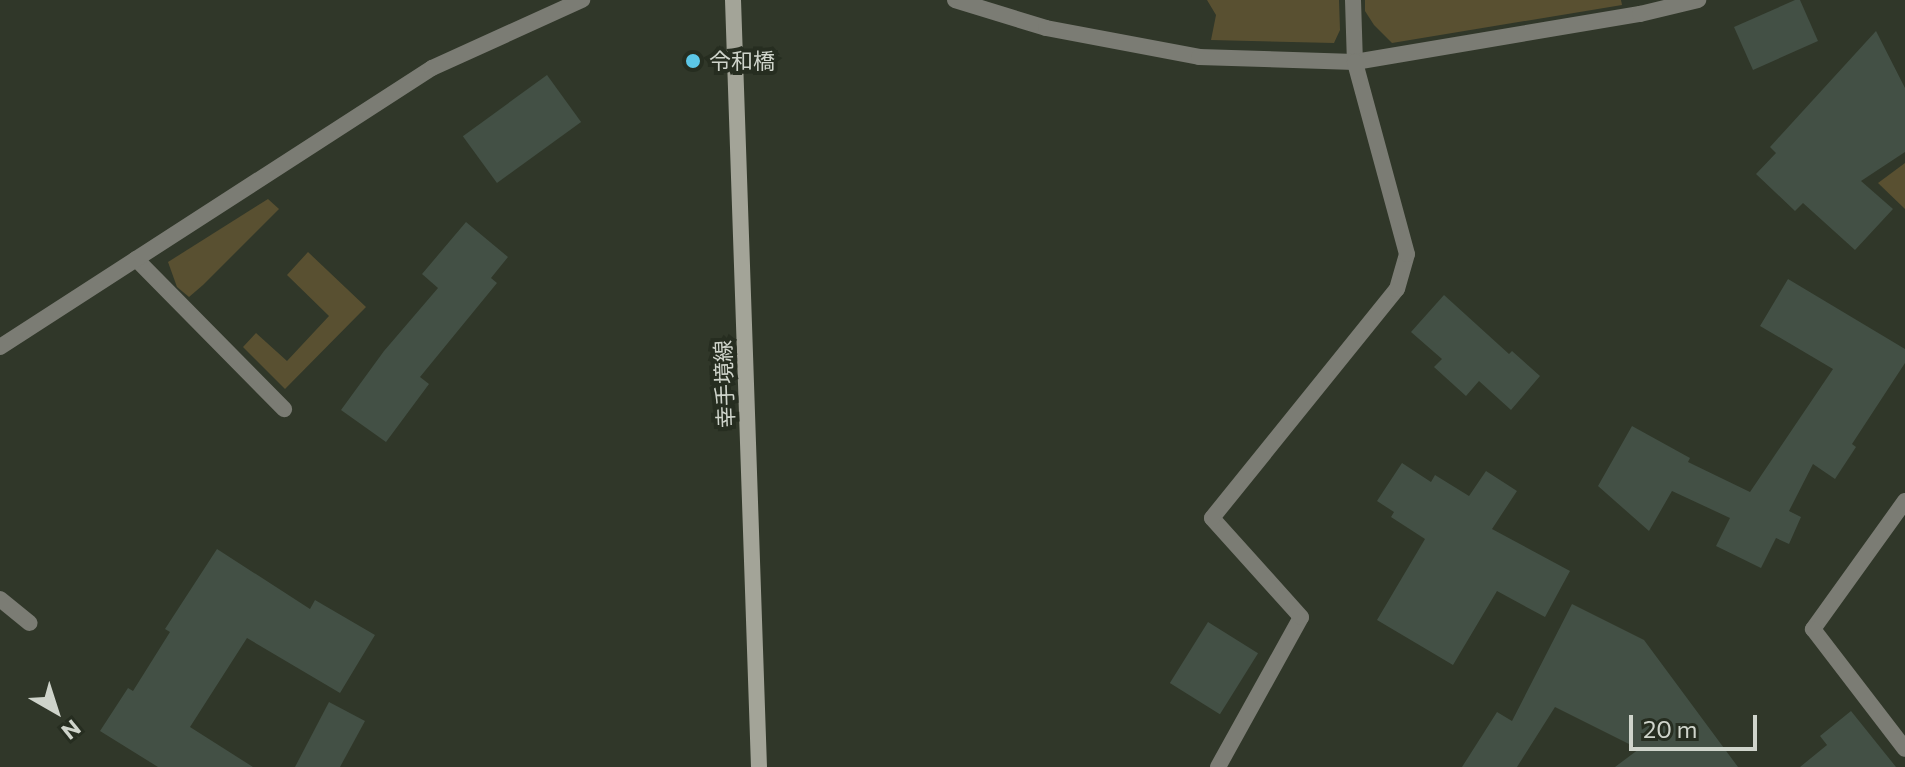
<!DOCTYPE html>
<html>
<head>
<meta charset="utf-8">
<style>
  body { margin:0 }
  #map { position:relative; width:1905px; height:767px; overflow:hidden; background:#303729; font-family:Commissioner,"Noto Sans JP",sans-serif }
  div>[style] { position:absolute }
  .green>* { inset:0; background:#595031 }
  .building>* { inset:0; background:#435045; transform-origin:0 0 }
  .lane>* { height:16px; margin:-8px; padding:0 8px; transform-origin:8px; border-radius:8px; background:#7b7c74 }
  .street>* { height:16px; margin:-8px; padding:0 8px; transform-origin:8px; border-radius:8px; background:#7b7c74 }
  .secondary>* { height:16px; margin:-8px; padding:0 8px; transform-origin:8px; border-radius:8px; background:#a3a498 }
  .dots>* { width:22px; height:22px; translate:-50% -50%; box-sizing:border-box; border:4px solid #262d20; border-radius:50% }
  span { translate:-50% -50%; white-space:nowrap; text-align:center; line-height:1.15; -webkit-text-stroke:8px #262d20; paint-order:stroke }
  .poi-label { font-size:22px; color:#cfd4cb }
  .left { translate:0 -50%; text-align:left }
  .street-label { font-size:22px; color:#cfd4cb }
  .north { position:absolute; left:16px; top:671px; width:80px; height:80px; -webkit-text-stroke:6px #262d20; paint-order:stroke; rotate:141deg; font-size:22px; font-weight:700; line-height:32px; text-align:center; color:#cfd4cb }
  .north::after { content:''; display:block; margin:auto; width:28px; height:36px; background:#cfd4cb; clip-path:polygon(50% 0,100% 100%,50% 72%,0 100%) }
  .scale { position:absolute; left:1629px; top:715px; width:128px; height:36px; box-sizing:border-box; border:4px solid #cfd4cb; border-top:0; padding-left:10px; font-size:24px; line-height:28px; white-space:nowrap; color:#cfd4cb; -webkit-text-stroke:6px #262d20; paint-order:stroke }
</style>
</head>
<body>
<div id="map">
  <div class="green">
    <div style="clip-path:polygon(1207px 0,1339px 0,1340px 30px,1334px 43px,1211px 40px,1216px 15px)"></div>
    <div style="clip-path:polygon(1365px 0,1621px 0,1622px 5px,1392px 43px,1374px 25px,1365px 11px)"></div>
    <div style="clip-path:polygon(1905px 163px,1905px 209px,1878px 183px)"></div>
    <div style="clip-path:polygon(268px 199px,279px 209px,203px 285px,189px 297px,177px 287px,168px 262px)"></div>
    <div style="clip-path:polygon(308px 252px,366px 307px,285px 389px,243px 347px,256px 333px,287px 361px,329px 316px,287px 275px)"></div>
  </div>
  <div class="building">
    <div style="clip-path:polygon(1795px 0,1800px 0,1818px 41px,1753px 70px,1734px 27px)"></div>
    <div style="clip-path:polygon(1876px 31px,1905px 88px,1905px 152px,1861px 181px,1893px 209px,1855px 250px,1803px 203px,1795px 211px,1756px 174px,1776px 153px,1770px 147px)"></div>
    <div style="left:547px;top:75px;width:58px;height:104px;rotate:54deg"></div>
    <div style="clip-path:polygon(466px 222px,508px 257px,491px 278px,497px 283px,420px 377px,429px 384px,386px 442px,341px 410px,384px 351px,438px 288px,422px 274px)"></div>
    <div style="clip-path:polygon(1788px 279px,1905px 349px,1905px 363px,1852px 444px,1856px 447px,1835px 479px,1813px 464px,1789px 511px,1801px 517px,1789px 544px,1776px 538px,1761px 568px,1716px 546px,1730px 518px,1672px 491px,1649px 531px,1598px 486px,1632px 426px,1690px 458px,1688px 462px,1750px 492px,1833px 369px,1760px 326px)"></div>
    <div style="clip-path:polygon(1444px 295px,1509px 354px,1512px 351px,1540px 376px,1511px 410px,1479px 381px,1466px 396px,1434px 367px,1442px 359px,1411px 332px)"></div>
    <div style="clip-path:polygon(1402px 463px,1431px 482px,1435px 475px,1469px 496px,1486px 471px,1517px 491px,1492px 529px,1570px 571px,1545px 617px,1497px 591px,1453px 665px,1377px 620px,1425px 539px,1391px 517px,1394px 512px,1377px 501px)"></div>
    <div style="clip-path:polygon(217px 549px,310px 609px,315px 600px,375px 635px,340px 693px,247px 638px,190px 727px,253px 767px,158px 767px,100px 731px,128px 688px,133px 691px,170px 632px,165px 629px)"></div>
    <div style="clip-path:polygon(1572px 604px,1644px 640px,1738px 767px,1615px 767px,1639px 749px,1555px 707px,1517px 767px,1462px 767px,1497px 712px,1512px 721px)"></div>
    <div style="left:1208px;top:622px;width:59px;height:72px;rotate:32deg"></div>
    <div style="clip-path:polygon(329px 702px,365px 721px,340px 767px,295px 767px)"></div>
    <div style="clip-path:polygon(1851px 711px,1896px 767px,1800px 767px,1827px 745px,1820px 736px)"></div>
  </div>
  <div class="lane">
    <div style="left:1353px;top:0;width:62px;rotate:88.2deg"></div>
    <div style="left:136px;top:259px;width:211px;rotate:45.4deg"></div>
    <div style="left:0;top:599px;width:38px;rotate:39deg"></div>
  </div>
  <div class="street">
    <div style="left:955px;top:0;width:95px;rotate:17.1deg"></div>
    <div style="left:1046px;top:28px;width:156px;rotate:10.7deg"></div>
    <div style="left:1199px;top:57px;width:156px;rotate:1.8deg"></div>
    <div style="left:1355px;top:62px;width:289px;rotate:-9.6deg"></div>
    <div style="left:1640px;top:14px;width:60px;rotate:-13.6deg"></div>
    <div style="left:0;top:347px;width:514px;rotate:-32.86deg"></div>
    <div style="left:432px;top:68px;width:165px;rotate:-24.4deg"></div>
    <div style="left:1905px;top:501px;width:158px;rotate:125.7deg"></div>
    <div style="left:1813px;top:629px;width:151px;rotate:52.5deg"></div>
    <div style="left:1218px;top:767px;width:171px;rotate:-61deg"></div>
    <div style="left:1301px;top:617px;width:133px;rotate:-132deg"></div>
    <div style="left:1212px;top:518px;width:294px;rotate:-51.1deg"></div>
    <div style="left:1397px;top:289px;width:36px;rotate:-74deg"></div>
    <div style="left:1407px;top:254px;width:199px;rotate:-105.2deg"></div>
  </div>
  <div class="secondary">
    <div style="left:733px;top:0;width:767px;rotate:88.06deg"></div>
  </div>
  <div class="dots">
    <div style="left:693px;top:61px;background:#5cc7e7"></div>
  </div>
  <div class="poi-label">
    <span class="left" style="left:709px;top:61px">令和橋</span>
  </div>
  <div class="street-label">
    <span style="left:724px;top:384px;rotate:-92deg">幸手境線</span>
  </div>
  <div class="north">N</div>
  <div class="scale">20 m</div>
</div>
</body>
</html>
